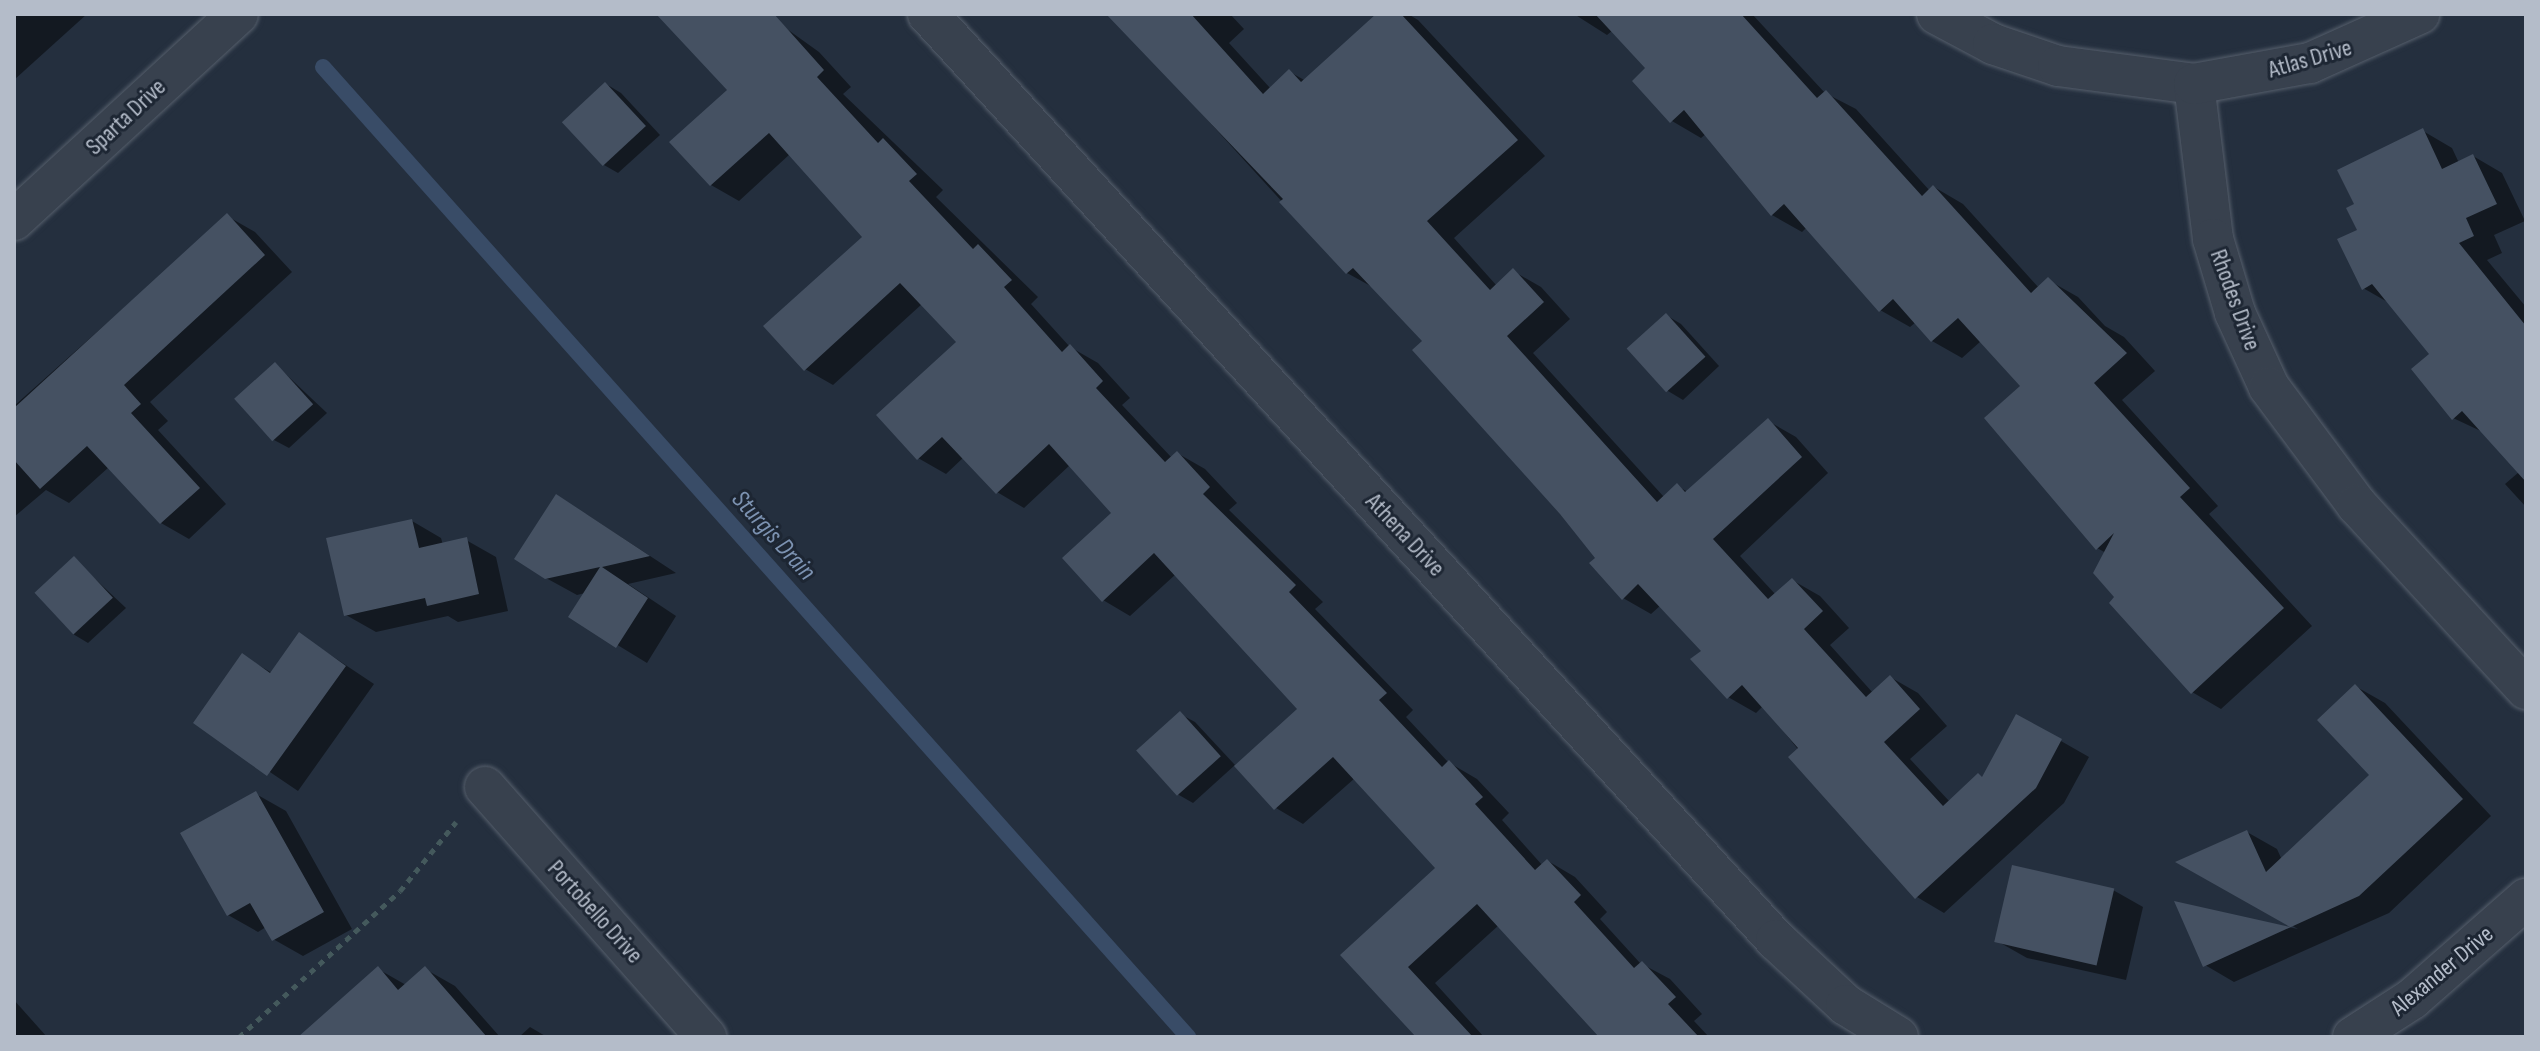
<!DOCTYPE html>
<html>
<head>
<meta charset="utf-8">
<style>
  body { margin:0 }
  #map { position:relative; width:2540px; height:1051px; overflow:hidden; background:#242f3e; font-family:"Sofia Sans Condensed",sans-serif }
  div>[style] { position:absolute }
  .shadow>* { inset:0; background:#0007 }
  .stream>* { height:16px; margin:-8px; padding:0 8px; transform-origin:8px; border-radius:8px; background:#394c67 }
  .building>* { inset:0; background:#455162; transform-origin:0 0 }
  .path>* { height:5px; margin-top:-2.5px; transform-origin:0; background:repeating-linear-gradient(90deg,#44595c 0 6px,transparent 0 12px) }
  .roads { filter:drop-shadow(0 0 2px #565f6c) drop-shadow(0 0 2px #565f6c) }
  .street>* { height:40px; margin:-20px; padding:0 20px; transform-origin:20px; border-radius:20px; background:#38414e }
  span { translate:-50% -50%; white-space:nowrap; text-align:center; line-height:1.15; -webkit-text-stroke:6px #1d2633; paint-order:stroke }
  .street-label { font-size:24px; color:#b4bcc9 }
  .water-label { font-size:26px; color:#7c92b1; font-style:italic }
  .frame { position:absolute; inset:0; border:16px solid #b4bcc9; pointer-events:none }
</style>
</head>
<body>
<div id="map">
  <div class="shadow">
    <div style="clip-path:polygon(14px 14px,87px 14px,14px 80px)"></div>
    <div style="clip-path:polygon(659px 14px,766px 14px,819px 52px,851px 87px,843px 94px,943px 190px,936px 197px,1038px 297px,1031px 304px,1070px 347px,1098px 363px,1130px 398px,1122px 405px,1172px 458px,1177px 453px,1205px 469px,1237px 503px,1229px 510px,1323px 602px,1315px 609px,1413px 710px,1406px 717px,1448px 762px,1477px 779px,1509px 813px,1502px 820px,1543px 866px,1548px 861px,1575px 877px,1607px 912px,1600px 919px,1640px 963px,1670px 979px,1702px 1014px,1694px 1021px,1709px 1037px,1601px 1037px,1499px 925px,1435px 983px,1484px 1037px,1419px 1037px,1343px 955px,1438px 868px,1355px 778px,1303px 824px,1276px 808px,1300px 709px,1176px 574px,1130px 616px,1103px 600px,1114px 513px,1070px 465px,1024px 508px,997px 492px,964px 457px,946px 474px,918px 458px,959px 343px,922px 304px,833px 385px,805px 369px,864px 237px,790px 154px,739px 201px,711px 185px,672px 142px,730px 90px)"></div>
    <div style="clip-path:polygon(1111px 14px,1230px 14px,1244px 29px,1229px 43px,1271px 89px,1290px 72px,1306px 81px,1379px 14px,1408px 14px,1418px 20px,1545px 156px,1454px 238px,1497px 286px,1513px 271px,1541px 287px,1570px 319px,1533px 353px,1664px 497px,1677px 486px,1688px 492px,1768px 421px,1796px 437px,1828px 473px,1740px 556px,1776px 595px,1792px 580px,1820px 596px,1849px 628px,1830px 645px,1873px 693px,1890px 677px,1918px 693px,1947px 726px,1910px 759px,1950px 802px,1984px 778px,2017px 716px,2089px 757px,2064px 803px,1944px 913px,1917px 897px,1763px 706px,1756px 713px,1728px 697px,1704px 651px,1661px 605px,1651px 614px,1623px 598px,1598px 558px,1425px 341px,1376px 289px,1347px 273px)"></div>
    <div style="clip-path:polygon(1574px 14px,1752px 14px,1825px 93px,1856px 109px,1930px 191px,1934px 187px,1963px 204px,2039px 288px,2048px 280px,2078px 297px,2105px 326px,2124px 337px,2155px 371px,2122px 400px,2218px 506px,2209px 514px,2312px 626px,2221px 709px,2192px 692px,2117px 598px,2106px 553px,2097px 548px,2022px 386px,1981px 341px,1962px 358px,1932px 341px,1916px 322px,1910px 327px,1880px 310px,1807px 227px,1802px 232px,1772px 215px,1707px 133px,1701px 138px,1672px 121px,1648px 69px,1613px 30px,1607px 35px)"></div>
    <div style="clip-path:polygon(606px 84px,621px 93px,660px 135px,618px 173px,604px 165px,564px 122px)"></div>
    <div style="clip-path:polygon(2423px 131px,2452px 148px,2459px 163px,2473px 156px,2502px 173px,2525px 221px,2494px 235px,2502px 253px,2487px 260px,2526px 307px,2526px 507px,2505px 484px,2519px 472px,2485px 433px,2453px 418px,2432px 355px,2391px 304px,2363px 288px,2356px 204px)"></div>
    <div style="clip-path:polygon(227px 216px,255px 232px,292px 272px,150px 402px,168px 421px,158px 430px,226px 504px,189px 539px,161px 523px,109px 467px,69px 503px,46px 490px,14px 517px,14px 406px)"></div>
    <div style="clip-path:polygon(1666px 315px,1681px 324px,1719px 366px,1683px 400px,1668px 391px)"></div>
    <div style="clip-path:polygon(275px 364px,327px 413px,289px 448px,274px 440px)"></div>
    <div style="clip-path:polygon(586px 514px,676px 573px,628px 584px,676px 616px,647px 663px,570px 616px,585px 593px,577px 595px,546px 578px)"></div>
    <div style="clip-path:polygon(412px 521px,441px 538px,443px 545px,466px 540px,496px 557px,508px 611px,458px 622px,448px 616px,376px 632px,346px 615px)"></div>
    <div style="clip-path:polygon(74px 559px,126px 608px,88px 643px,73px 634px)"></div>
    <div style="clip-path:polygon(299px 634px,374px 684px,298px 791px,196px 722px,243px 656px,272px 673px)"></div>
    <div style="clip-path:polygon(2355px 686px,2385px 703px,2491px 816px,2389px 913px,2234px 982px,2205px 965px,2177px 904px,2298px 929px,2179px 863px,2247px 832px,2277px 849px,2282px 860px,2372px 776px)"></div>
    <div style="clip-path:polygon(1180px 714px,1195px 722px,1235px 765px,1193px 803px,1179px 795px,1139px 751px)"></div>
    <div style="clip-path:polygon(256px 794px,286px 811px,352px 929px,303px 956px,273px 939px,266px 927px,258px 932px,228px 915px)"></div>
    <div style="clip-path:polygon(2113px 890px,2143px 907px,2126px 980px,2027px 958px,1997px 941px)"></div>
    <div style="clip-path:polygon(378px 969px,406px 985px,425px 969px,455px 986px,500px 1037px,340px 1037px)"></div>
    <div style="clip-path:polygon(14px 1000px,47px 1037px,14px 1037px)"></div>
    <div style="clip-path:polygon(530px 1027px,547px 1037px,519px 1037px)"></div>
  </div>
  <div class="stream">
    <div style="left:323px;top:67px;width:1300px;rotate:48.27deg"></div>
  </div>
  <div class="building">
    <div style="clip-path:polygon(656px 14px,774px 14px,824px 70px,817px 77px,878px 143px,883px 138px,917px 174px,909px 181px,973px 249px,978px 244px,1012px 280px,1004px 287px,1062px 352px,1070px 344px,1103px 381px,1096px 388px,1165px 462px,1177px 451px,1210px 487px,1203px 494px,1296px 585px,1289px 592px,1387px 693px,1379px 700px,1442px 767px,1449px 760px,1483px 797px,1475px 804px,1535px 870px,1547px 859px,1581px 895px,1574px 902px,1634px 968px,1642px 961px,1676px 997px,1668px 1004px,1699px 1037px,1599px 1037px,1477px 904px,1408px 967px,1473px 1037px,1416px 1037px,1340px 955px,1435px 868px,1333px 757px,1274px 810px,1234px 766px,1297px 709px,1154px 553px,1102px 602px,1062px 558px,1111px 513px,1049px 444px,996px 494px,942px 437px,917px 460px,876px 415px,956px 342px,900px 283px,804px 371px,763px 326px,862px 237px,769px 133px,710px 186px,669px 142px,727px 90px)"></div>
    <div style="clip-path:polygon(1106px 14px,1191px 14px,1263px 94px,1289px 69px,1301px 82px,1376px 14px,1401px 14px,1518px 140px,1427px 221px,1490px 290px,1513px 268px,1544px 302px,1507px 336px,1657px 502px,1677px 483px,1685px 492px,1768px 418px,1802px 457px,1713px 539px,1768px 599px,1792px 578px,1823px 611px,1804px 629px,1866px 697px,1890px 675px,1920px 709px,1884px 742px,1943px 806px,1978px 773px,1982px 777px,2016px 714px,2062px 739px,2036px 788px,1915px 899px,1788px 757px,1798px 748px,1742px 685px,1727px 699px,1690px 659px,1701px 651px,1638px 584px,1622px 600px,1589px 563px,1595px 558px,1560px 514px,1412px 350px,1422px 341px,1353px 268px,1346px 274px,1279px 202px,1283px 199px)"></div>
    <div style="clip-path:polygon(1595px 14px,1741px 14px,1817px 98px,1826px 90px,1922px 196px,1933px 185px,2031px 293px,2048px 277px,2127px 353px,2094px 383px,2190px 488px,2180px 497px,2284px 608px,2191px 694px,2109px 603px,2114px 597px,2093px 573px,2114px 533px,2096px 550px,1984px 418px,2020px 386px,1958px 318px,1931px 342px,1893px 299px,1879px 312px,1784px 204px,1771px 216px,1684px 110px,1670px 123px,1632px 81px,1645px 68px)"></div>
    <div style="left:605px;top:82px;width:60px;height:59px;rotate:47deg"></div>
    <div style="clip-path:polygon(2423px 128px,2442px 169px,2473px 154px,2497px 204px,2466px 218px,2474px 236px,2459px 243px,2526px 326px,2526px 482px,2462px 411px,2452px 420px,2411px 369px,2429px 354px,2372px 284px,2362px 290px,2337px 239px,2357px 230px,2346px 208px,2354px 204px,2337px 170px)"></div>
    <div style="clip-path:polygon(227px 213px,265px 255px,124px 385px,141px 404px,131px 413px,200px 488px,160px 524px,87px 446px,40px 489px,14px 460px,14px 408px)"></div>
    <div style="left:1666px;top:313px;width:59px;height:53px;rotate:48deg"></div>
    <div style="left:275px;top:362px;width:57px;height:55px;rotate:48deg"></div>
    <div style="clip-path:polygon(556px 494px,650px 556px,602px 567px,648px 598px,616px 648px,568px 617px,600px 567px,545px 579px,514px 559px)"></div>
    <div style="clip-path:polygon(412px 519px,419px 548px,467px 537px,479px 594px,427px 606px,425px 598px,344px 616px,326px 538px)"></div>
    <div style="left:74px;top:556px;width:57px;height:54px;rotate:47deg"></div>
    <div style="clip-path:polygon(299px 632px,346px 666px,267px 776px,193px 723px,242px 653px,270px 673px)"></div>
    <div style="clip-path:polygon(2355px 684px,2463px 799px,2359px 896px,2203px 967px,2174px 901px,2290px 927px,2175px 862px,2247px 830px,2266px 872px,2369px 775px,2317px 720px)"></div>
    <div style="left:1180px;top:711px;width:61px;height:59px;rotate:48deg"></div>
    <div style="clip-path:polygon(256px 791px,324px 912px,272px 941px,250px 903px,227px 916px,180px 833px)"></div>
    <div style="left:2012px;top:865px;width:105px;height:79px;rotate:13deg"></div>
    <div style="clip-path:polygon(378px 966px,398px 990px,425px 966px,487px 1037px,298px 1037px)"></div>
  </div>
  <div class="path">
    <div style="left:239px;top:1037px;width:217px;rotate:-42.2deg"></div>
    <div style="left:400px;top:891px;width:89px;rotate:-50.9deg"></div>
  </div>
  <div class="roads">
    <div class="street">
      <div style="left:928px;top:14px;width:1256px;rotate:47.52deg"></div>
      <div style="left:1776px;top:940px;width:96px;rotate:42.9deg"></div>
      <div style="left:1846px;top:1005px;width:61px;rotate:31.6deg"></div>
      <div style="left:1937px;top:14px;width:64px;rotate:28.2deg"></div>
      <div style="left:1993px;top:44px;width:69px;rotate:18.7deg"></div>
      <div style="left:2058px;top:66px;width:137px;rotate:7.5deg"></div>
      <div style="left:2194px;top:84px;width:156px;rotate:83deg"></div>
      <div style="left:2213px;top:239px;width:77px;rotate:73.4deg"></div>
      <div style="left:2235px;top:313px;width:81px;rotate:65.3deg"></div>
      <div style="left:2269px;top:387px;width:147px;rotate:53.3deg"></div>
      <div style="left:2357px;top:505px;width:250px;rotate:47.4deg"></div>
      <div style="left:2194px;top:84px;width:118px;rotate:-10.3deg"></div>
      <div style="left:2310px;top:63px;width:120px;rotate:-24.2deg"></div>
      <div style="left:14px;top:220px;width:304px;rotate:-42.6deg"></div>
      <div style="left:485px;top:787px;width:334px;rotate:48.5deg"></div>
      <div style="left:2353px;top:1037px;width:70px;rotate:-32.8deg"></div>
      <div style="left:2412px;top:999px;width:152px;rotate:-41.3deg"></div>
    </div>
  </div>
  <div class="street-label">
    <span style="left:2310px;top:59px;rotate:-16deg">Atlas Drive</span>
    <span style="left:126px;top:117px;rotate:-43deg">Sparta Drive</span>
    <span style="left:2235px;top:300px;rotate:70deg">Rhodes Drive</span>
    <span style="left:1405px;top:535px;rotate:47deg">Athena Drive</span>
    <span style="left:595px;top:912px;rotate:48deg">Portobello Drive</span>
    <span style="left:2442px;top:971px;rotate:-40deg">Alexander Drive</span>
  </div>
  <div class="water-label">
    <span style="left:773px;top:536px;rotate:48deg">Sturgis Drain</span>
  </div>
  <div class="frame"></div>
</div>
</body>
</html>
